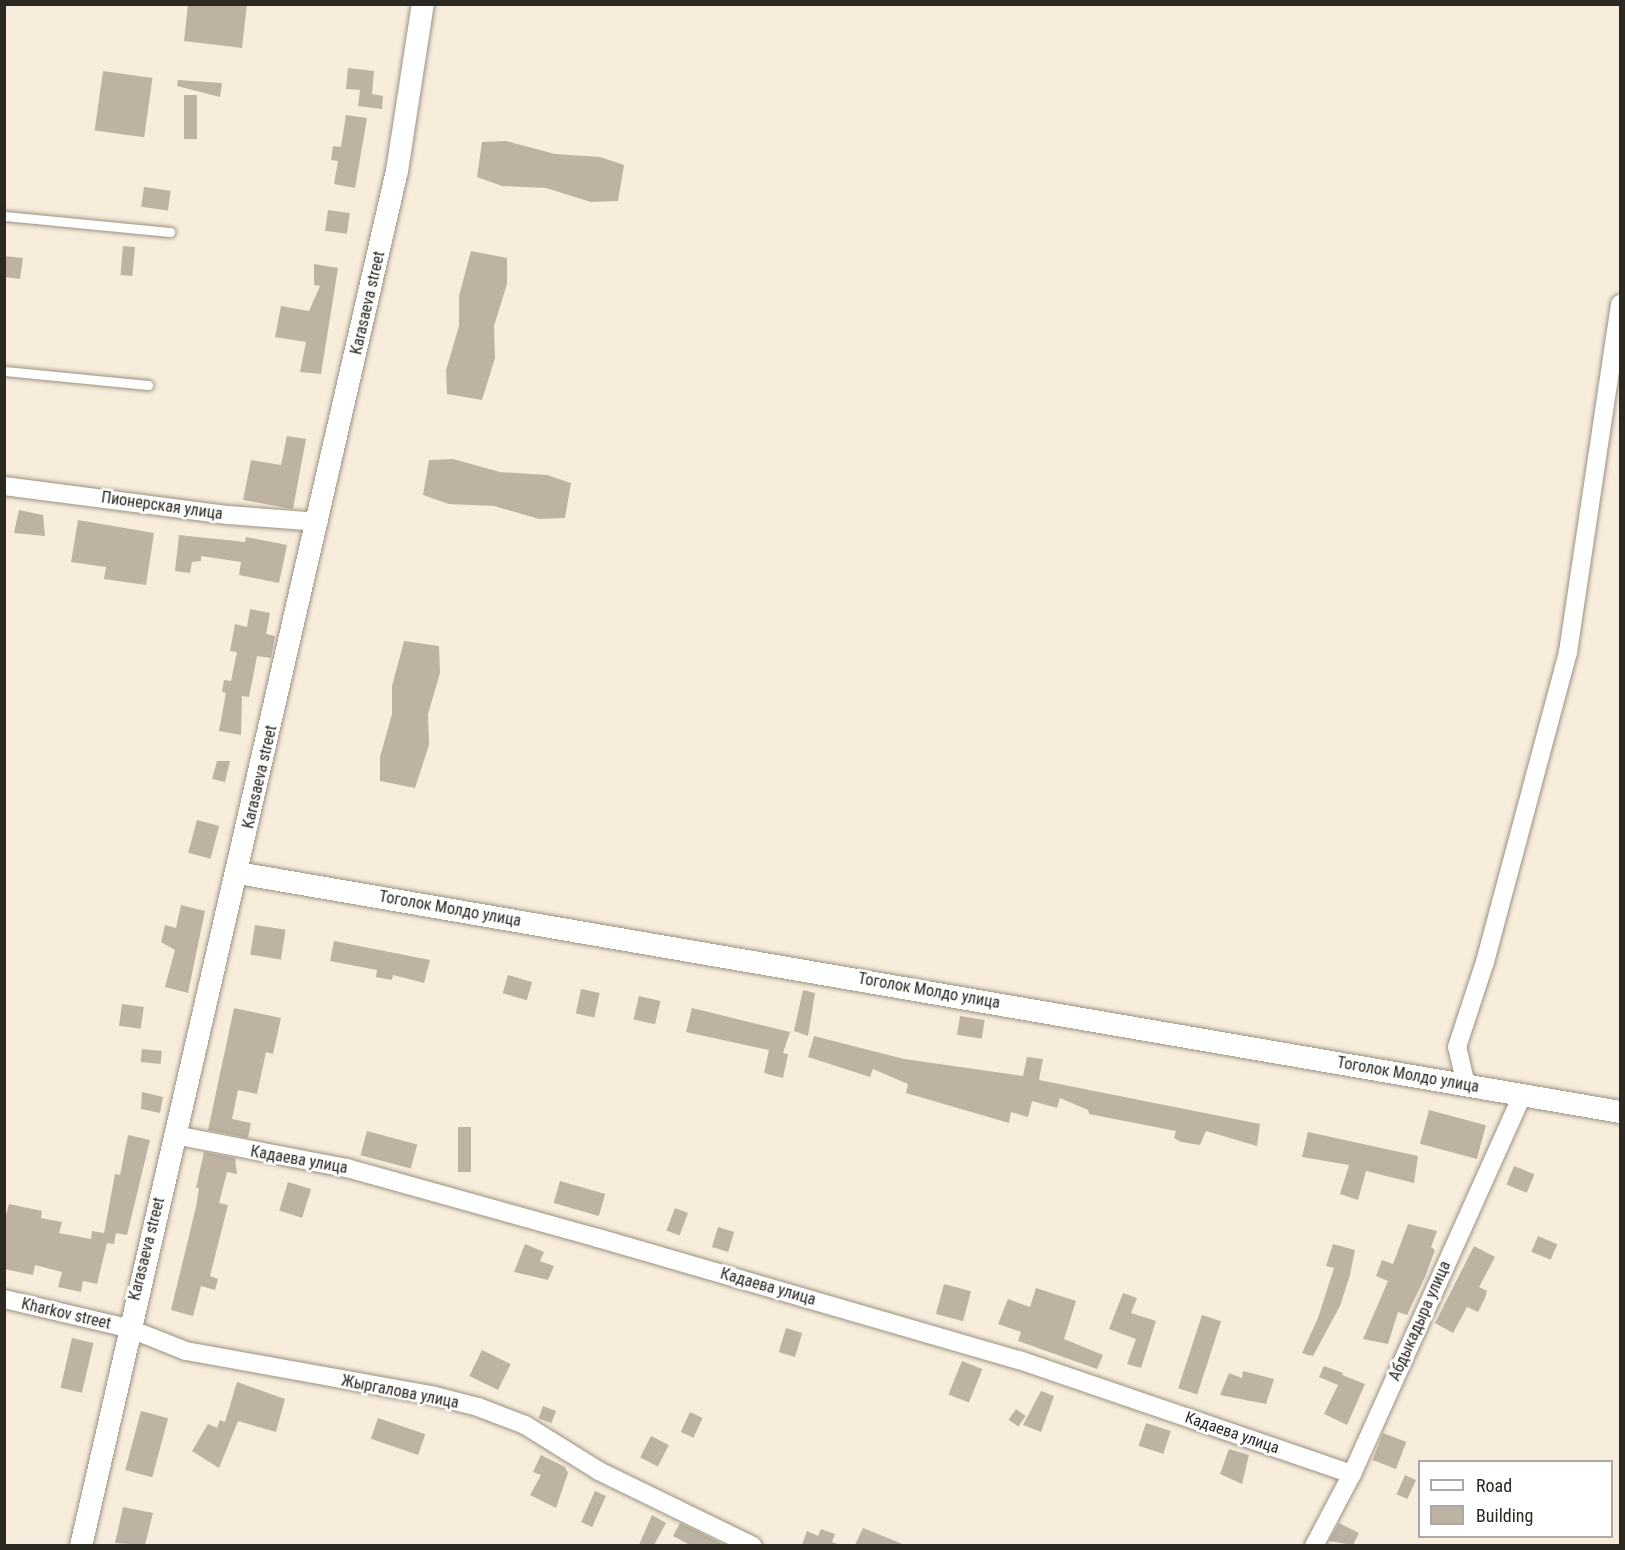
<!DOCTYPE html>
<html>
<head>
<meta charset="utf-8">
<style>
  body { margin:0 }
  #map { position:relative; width:1625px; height:1550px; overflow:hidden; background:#f8eddc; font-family:"Roboto Condensed",sans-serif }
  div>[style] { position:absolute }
  .building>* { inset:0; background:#beb3a3; transform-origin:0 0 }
  .roads { filter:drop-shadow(0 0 2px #9b9182) drop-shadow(0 0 2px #9b9182) }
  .service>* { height:9px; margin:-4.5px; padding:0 4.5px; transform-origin:4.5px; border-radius:4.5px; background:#fff }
  .minor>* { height:18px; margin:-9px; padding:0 9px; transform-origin:9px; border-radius:9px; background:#fff }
  .tertiary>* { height:22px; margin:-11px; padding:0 11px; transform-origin:11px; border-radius:11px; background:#fff }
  span { translate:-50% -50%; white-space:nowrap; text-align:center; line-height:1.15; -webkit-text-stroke:5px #fff; paint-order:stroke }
  .street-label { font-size:16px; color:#2c2822 }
  .frame { position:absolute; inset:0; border:6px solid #2c2822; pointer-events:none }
  .legend { position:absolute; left:1418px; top:1460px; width:195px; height:78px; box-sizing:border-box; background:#fff; border:2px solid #aba9a7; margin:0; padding:8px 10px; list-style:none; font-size:18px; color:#2c2822 }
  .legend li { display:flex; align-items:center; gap:12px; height:30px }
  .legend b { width:30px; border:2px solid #aba9a7 }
</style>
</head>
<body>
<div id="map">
  <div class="building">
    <div style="clip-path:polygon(188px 4px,247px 4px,242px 48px,184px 41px)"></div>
    <div style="clip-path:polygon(348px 68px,374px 71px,372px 94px,383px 96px,382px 109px,358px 106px,360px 90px,346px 89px)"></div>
    <div style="left:103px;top:71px;width:50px;height:60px;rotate:8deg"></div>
    <div style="clip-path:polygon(178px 80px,222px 83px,220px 97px,177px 86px)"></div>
    <div style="left:184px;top:95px;width:13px;height:44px"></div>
    <div style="clip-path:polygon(346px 115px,367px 118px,355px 188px,334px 184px,338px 161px,331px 160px,333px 146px,341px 147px)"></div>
    <div style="clip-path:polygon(506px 141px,555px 154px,600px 157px,624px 165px,618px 201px,591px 202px,546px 188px,502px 186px,477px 177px,482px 142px)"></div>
    <div style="left:144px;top:187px;width:27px;height:20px;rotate:8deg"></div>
    <div style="left:328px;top:210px;width:22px;height:21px;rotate:8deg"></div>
    <div style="left:123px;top:246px;width:12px;height:29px;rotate:5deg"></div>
    <div style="clip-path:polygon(471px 251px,507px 258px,507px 284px,494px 326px,495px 358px,482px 400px,447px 394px,446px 370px,459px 326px,459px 296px)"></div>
    <div style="clip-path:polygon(4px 256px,23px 258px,20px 279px,4px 277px)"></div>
    <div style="clip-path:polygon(314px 264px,338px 268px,321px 374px,300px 372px,306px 342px,275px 337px,281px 306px,309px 311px,320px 286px,314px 285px)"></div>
    <div style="clip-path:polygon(287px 436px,306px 439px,293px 509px,243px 500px,251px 460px,281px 465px)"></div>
    <div style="clip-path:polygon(453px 459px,500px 472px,547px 475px,571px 483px,565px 518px,539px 519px,494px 506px,449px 504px,423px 495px,429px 460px)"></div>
    <div style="clip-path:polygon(19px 510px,43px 515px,45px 536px,14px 533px)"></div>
    <div style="clip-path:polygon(78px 520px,154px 533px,146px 585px,104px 579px,106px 567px,71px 562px)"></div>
    <div style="clip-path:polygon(179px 535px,245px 542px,246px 537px,287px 545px,279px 583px,239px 575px,241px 562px,201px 556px,201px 561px,192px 562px,190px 573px,175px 571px)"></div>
    <div style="clip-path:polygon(250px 609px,270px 613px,266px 634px,275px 636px,271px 658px,257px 656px,249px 697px,242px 696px,241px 735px,219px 731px,226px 693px,222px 692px,224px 680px,231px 681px,237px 652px,230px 651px,235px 624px,247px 627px)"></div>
    <div style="clip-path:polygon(404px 641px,439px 646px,440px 673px,428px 714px,429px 745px,415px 788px,380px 781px,380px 757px,392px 714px,392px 686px)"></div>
    <div style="clip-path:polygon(217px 761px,230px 761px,225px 782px,212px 779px)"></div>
    <div style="left:197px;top:820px;width:23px;height:34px;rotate:15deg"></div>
    <div style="clip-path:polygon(181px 905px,205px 911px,188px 993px,165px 987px,175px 950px,161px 942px,165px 925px,176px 928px)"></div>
    <div style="left:255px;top:925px;width:31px;height:30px;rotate:9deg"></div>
    <div style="clip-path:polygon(334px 941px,430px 960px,424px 983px,393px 975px,392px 980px,376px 977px,377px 970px,330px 961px)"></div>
    <div style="left:508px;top:975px;width:25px;height:19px;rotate:16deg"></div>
    <div style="left:581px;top:989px;width:19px;height:25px;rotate:12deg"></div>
    <div style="clip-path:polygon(803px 990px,815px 993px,808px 1036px,794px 1031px)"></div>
    <div style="left:639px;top:996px;width:22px;height:24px;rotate:13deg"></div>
    <div style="left:122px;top:1004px;width:22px;height:22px;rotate:8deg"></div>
    <div style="clip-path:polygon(234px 1008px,281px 1018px,273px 1054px,266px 1052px,257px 1094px,238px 1090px,232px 1119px,251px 1123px,248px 1138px,208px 1130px)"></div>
    <div style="clip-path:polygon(692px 1008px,790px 1032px,783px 1053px,788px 1054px,783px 1078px,764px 1073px,769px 1050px,686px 1032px)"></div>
    <div style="left:960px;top:1016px;width:25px;height:19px;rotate:9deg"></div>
    <div style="clip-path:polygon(814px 1036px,904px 1059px,1023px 1076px,1027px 1057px,1043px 1059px,1039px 1080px,1260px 1124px,1257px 1146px,1206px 1131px,1200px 1145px,1181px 1142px,1174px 1138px,1176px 1131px,1089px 1114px,1088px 1110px,1060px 1098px,1057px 1108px,1032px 1101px,1028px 1117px,1011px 1112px,1009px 1123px,906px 1093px,908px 1084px,873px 1069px,870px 1077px,808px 1057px)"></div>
    <div style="left:142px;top:1049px;width:20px;height:13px;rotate:6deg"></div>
    <div style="clip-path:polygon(142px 1092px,163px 1097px,160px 1113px,141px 1109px)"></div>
    <div style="left:1429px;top:1110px;width:59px;height:35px;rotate:15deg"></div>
    <div style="left:458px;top:1127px;width:13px;height:45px"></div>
    <div style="left:367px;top:1131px;width:52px;height:25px;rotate:15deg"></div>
    <div style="clip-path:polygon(1308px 1132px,1418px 1156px,1414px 1183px,1366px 1171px,1358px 1200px,1340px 1194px,1349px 1165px,1302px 1157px)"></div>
    <div style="clip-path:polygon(128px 1135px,150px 1140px,127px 1235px,116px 1233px,114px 1244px,107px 1243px,97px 1284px,83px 1281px,81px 1292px,58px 1287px,62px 1272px,35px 1265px,33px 1275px,4px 1269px,4px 1223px,9px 1204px,42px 1211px,41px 1218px,62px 1222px,59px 1233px,91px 1239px,92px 1231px,104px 1233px,115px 1174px,120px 1175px)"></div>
    <div style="clip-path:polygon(204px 1152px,235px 1158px,237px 1174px,227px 1172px,219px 1203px,228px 1205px,210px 1276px,218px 1279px,215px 1290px,201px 1286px,193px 1316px,171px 1310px,196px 1207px,199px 1188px,196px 1188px)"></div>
    <div style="left:1514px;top:1166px;width:22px;height:20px;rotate:22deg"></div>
    <div style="left:560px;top:1181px;width:47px;height:23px;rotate:16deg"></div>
    <div style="left:288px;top:1182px;width:24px;height:30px;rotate:17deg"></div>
    <div style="left:675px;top:1208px;width:14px;height:24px;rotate:21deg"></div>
    <div style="clip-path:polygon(1408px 1224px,1437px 1231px,1431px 1247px,1435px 1250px,1425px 1277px,1407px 1315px,1398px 1312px,1388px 1344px,1363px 1339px,1388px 1281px,1376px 1276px,1382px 1260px,1393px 1264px)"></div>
    <div style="left:718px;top:1227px;width:17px;height:21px;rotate:17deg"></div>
    <div style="left:1538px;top:1236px;width:21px;height:17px;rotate:23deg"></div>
    <div style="clip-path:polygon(525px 1244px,544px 1252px,540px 1261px,554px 1266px,548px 1280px,514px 1272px)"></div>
    <div style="clip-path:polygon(1333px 1244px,1355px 1250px,1350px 1275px,1340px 1306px,1313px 1356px,1308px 1355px,1302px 1353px,1318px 1318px,1334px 1268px,1326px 1266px)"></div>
    <div style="clip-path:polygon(1474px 1246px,1495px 1257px,1479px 1287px,1487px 1291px,1485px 1298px,1478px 1312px,1467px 1307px,1453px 1333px,1435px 1323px)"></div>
    <div style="left:944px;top:1284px;width:28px;height:31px;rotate:15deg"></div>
    <div style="clip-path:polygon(1036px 1288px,1076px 1301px,1064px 1339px,1103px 1355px,1097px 1369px,1018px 1341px,1021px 1332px,998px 1324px,1008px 1299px,1030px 1307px)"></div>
    <div style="clip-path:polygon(1123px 1293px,1137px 1298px,1131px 1313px,1156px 1321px,1141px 1368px,1127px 1364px,1136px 1339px,1109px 1329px)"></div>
    <div style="left:1202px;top:1315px;width:20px;height:77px;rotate:18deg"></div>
    <div style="left:786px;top:1328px;width:17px;height:25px;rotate:17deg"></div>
    <div style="left:72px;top:1338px;width:22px;height:51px;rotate:13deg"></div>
    <div style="left:482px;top:1350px;width:32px;height:29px;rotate:26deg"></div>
    <div style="left:962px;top:1361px;width:22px;height:36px;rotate:22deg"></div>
    <div style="clip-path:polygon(1324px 1366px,1343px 1373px,1341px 1379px,1342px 1375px,1365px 1384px,1347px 1425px,1324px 1414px,1338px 1385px,1319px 1377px)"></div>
    <div style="clip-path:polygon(1243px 1371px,1274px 1379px,1266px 1404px,1220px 1395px,1229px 1373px,1242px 1378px)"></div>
    <div style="clip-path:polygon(237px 1382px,285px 1399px,276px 1432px,238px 1421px,219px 1468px,192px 1451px,208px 1424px,217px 1428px,220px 1420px,225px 1422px)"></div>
    <div style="clip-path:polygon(1041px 1391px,1054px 1396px,1041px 1432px,1023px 1425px)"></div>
    <div style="left:543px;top:1406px;width:14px;height:13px;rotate:21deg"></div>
    <div style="left:1016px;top:1409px;width:12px;height:13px;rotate:35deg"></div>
    <div style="left:141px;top:1411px;width:28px;height:61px;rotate:15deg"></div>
    <div style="left:690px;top:1412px;width:14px;height:22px;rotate:25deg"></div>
    <div style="left:378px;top:1418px;width:50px;height:22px;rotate:19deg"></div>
    <div style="left:1146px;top:1423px;width:26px;height:24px;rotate:18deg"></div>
    <div style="left:1383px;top:1433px;width:25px;height:29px;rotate:21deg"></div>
    <div style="left:651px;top:1436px;width:20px;height:24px;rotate:27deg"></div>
    <div style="clip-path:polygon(1229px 1449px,1249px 1455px,1242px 1484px,1220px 1474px)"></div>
    <div style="clip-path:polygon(541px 1455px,565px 1467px,568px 1473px,556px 1508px,530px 1495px,541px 1475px,533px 1472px)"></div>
    <div style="left:1405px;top:1475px;width:12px;height:21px;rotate:24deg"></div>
    <div style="left:595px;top:1491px;width:12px;height:34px;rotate:24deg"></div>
    <div style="clip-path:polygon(123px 1507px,153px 1513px,145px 1545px,115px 1543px)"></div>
    <div style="clip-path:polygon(652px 1515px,666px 1523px,654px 1545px,639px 1545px)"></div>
    <div style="clip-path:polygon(680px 1523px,699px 1532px,724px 1545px,690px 1545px,673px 1536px)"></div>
    <div style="clip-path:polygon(1339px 1523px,1359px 1533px,1353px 1545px,1329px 1541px)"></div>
    <div style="clip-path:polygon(863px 1528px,905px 1545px,855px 1545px)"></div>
    <div style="clip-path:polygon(821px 1529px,835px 1534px,832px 1542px,840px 1545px,802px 1545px,807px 1531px,818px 1536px)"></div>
  </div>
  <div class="roads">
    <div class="service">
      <div style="left:4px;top:216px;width:167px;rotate:5.5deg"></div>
      <div style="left:4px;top:371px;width:145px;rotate:5.6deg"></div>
    </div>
    <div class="minor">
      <div style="left:4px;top:486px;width:226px;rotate:7.4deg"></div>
      <div style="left:228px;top:515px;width:91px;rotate:4.4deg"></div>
      <div style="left:1466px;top:1085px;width:39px;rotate:-103deg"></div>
      <div style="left:1457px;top:1047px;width:89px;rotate:-71.8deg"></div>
      <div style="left:1485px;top:962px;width:321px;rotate:-75deg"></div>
      <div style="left:1568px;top:652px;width:352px;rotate:-81.5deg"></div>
      <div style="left:175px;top:1135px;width:175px;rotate:10.9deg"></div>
      <div style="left:347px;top:1168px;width:261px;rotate:15.6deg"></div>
      <div style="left:598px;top:1238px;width:438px;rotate:16.2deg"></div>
      <div style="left:1019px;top:1360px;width:352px;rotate:18.9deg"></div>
      <div style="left:4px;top:1299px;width:127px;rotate:13.2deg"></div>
      <div style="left:128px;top:1328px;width:62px;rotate:21.6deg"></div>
      <div style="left:186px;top:1351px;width:253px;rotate:10.2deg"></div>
      <div style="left:435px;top:1396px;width:44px;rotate:14.3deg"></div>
      <div style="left:478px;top:1407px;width:50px;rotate:21deg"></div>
      <div style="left:525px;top:1425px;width:87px;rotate:31.9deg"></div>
      <div style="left:599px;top:1471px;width:171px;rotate:26deg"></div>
      <div style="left:1314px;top:1546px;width:81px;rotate:-62.2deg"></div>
      <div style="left:1352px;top:1474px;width:415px;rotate:-65.8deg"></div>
    </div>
    <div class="tertiary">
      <div style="left:238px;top:873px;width:1403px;rotate:9.81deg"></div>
      <div style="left:81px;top:1546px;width:1411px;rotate:-77.06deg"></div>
      <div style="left:397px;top:171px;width:169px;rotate:-81.2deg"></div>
    </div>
  </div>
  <div class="street-label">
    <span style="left:368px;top:303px;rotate:-77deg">Karasaeva street</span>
    <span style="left:162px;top:506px;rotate:8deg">Пионерская улица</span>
    <span style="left:260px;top:777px;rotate:-77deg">Karasaeva street</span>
    <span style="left:450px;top:909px;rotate:10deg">Тоголок Молдо улица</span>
    <span style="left:929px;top:991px;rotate:10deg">Тоголок Молдо улица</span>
    <span style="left:1408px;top:1075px;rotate:10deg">Тоголок Молдо улица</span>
    <span style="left:299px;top:1160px;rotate:10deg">Кадаева улица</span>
    <span style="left:147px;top:1249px;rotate:-76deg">Karasaeva street</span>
    <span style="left:768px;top:1287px;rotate:16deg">Кадаева улица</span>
    <span style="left:66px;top:1314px;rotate:13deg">Kharkov street</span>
    <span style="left:1420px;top:1321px;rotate:-66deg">Абдыкадыра улица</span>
    <span style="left:400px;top:1392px;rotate:11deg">Жыргалова улица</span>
    <span style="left:1232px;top:1433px;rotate:19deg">Кадаева улица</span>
  </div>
  <div class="frame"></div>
  <ul class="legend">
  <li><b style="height:8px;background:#fff"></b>Road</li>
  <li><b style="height:16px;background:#beb3a3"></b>Building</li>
  </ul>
</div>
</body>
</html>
